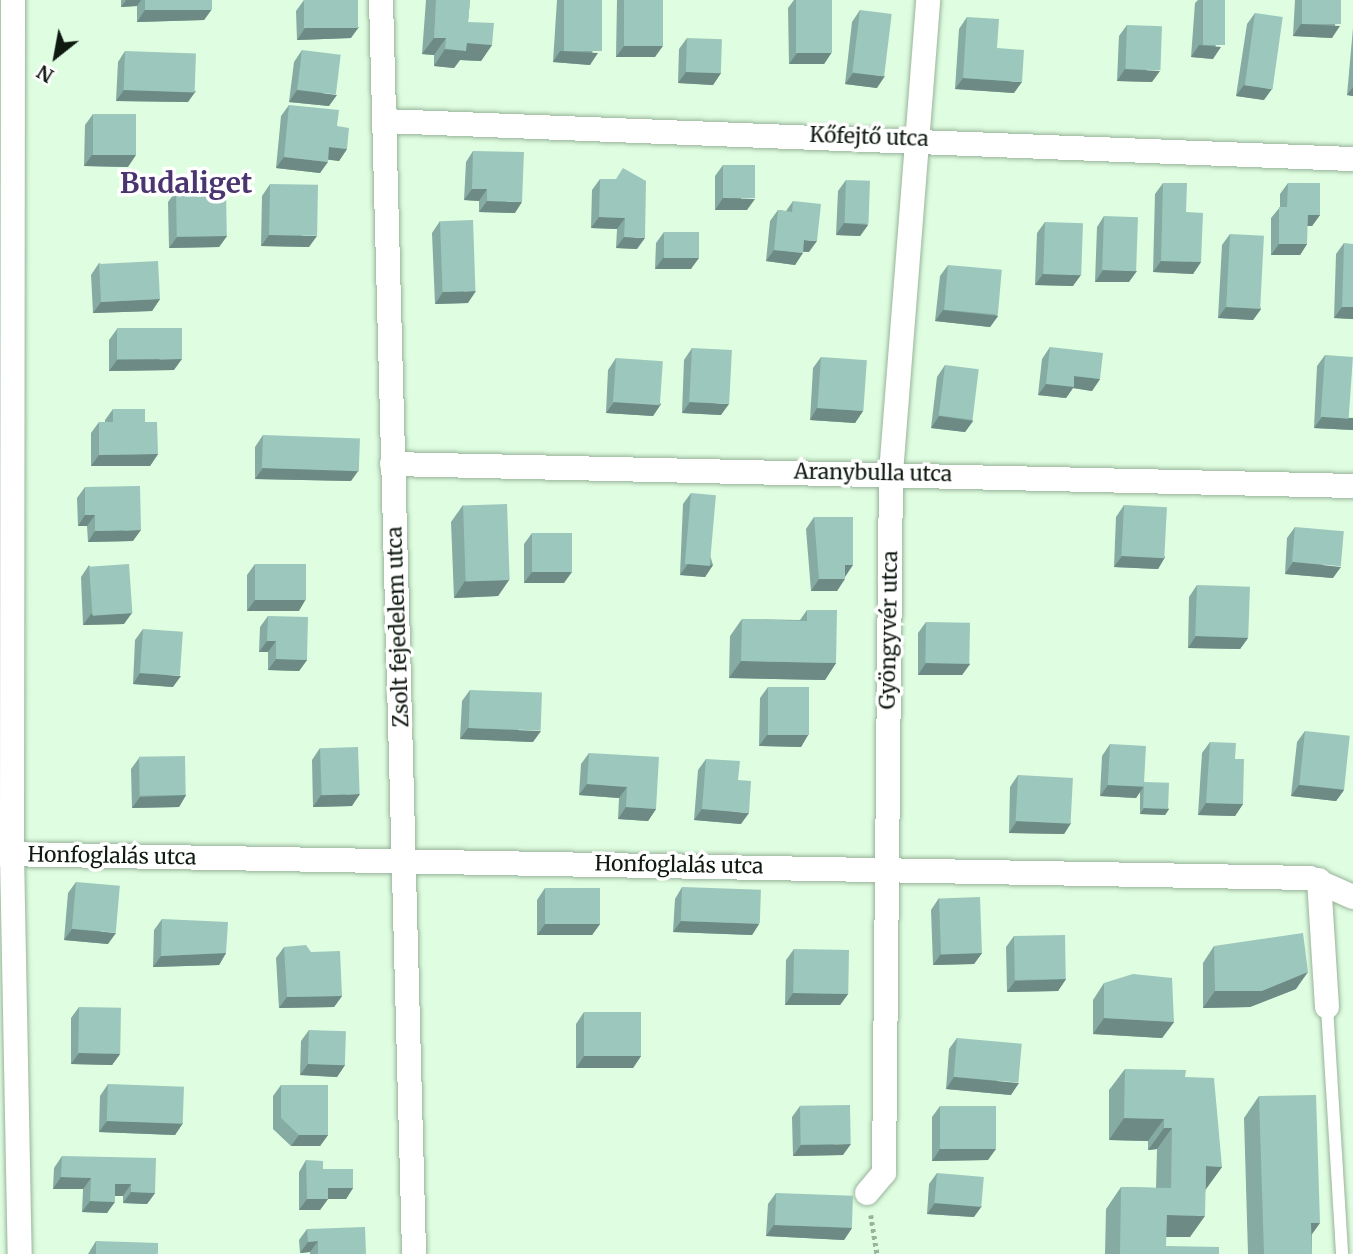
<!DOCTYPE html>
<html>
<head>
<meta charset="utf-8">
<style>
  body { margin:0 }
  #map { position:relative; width:1353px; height:1254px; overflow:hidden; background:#dffde1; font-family:Merriweather,serif }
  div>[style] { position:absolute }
  .path>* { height:4.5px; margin-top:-2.25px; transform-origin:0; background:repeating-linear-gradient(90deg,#9bb39d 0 3.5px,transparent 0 7px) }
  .roads { filter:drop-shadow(0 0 2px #98b49a) drop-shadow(0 0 2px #98b49a) }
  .service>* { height:12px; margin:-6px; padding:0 6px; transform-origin:6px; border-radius:6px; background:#fff }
  .minor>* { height:24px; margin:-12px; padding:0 12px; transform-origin:12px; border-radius:12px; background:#fff }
  .wall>* { inset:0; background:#86aba2 }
  .shaded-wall>* { inset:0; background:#6d8b84 }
  .building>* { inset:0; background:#9cc7bc; transform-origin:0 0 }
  span { translate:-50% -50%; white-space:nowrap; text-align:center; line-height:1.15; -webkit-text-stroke:7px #fff; paint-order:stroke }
  .street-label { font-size:21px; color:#0f1910 }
  .district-label { font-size:28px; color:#4b3570; font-weight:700 }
  .north { position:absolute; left:21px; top:21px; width:70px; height:70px; -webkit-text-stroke:5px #fff; paint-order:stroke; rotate:211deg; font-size:19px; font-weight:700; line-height:28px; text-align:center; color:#0f1910 }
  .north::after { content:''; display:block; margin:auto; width:24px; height:32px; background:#0f1910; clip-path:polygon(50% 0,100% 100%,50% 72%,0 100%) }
</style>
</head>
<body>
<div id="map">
  <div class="path">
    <div style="left:871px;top:1215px;width:39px;rotate:81deg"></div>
  </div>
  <div class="roads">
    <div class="service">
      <div style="left:1327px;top:1007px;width:247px;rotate:86.5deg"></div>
    </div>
    <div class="minor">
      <div style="left:13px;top:0;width:854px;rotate:90.07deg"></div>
      <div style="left:12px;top:854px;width:400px;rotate:88.9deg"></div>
      <div style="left:381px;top:0;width:1254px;rotate:88.49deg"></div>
      <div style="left:384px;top:121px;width:970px;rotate:2.25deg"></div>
      <div style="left:392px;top:464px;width:961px;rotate:1.31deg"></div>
      <div style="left:0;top:854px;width:1310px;rotate:1.05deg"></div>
      <div style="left:1310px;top:878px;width:47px;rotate:23.8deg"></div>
      <div style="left:1319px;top:880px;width:127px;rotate:86.4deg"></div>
      <div style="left:867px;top:1193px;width:26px;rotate:-50deg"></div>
      <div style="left:884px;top:1173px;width:700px;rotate:-89.43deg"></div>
      <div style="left:891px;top:473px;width:474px;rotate:-85.5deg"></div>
    </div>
  </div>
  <div class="wall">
    <div style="clip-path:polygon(121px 0,212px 0,212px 9px,204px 20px,137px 22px,137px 6px,121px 7px)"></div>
    <div style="clip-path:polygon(304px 0,351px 38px,297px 40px,296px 11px)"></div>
    <div style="clip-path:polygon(426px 0,470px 0,468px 22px,492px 45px,481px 61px,460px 60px,454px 68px,434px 66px,434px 55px,422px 54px)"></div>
    <div style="clip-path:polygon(557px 0,602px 0,590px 65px,553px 62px)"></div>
    <div style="clip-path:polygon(617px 0,663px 0,655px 57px,616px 57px)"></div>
    <div style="clip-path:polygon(794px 0,832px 0,832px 52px,824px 64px,789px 64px,788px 8px)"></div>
    <div style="clip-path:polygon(1198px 0,1225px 0,1213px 59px,1191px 57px,1195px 3px)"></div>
    <div style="clip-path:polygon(1295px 0,1341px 0,1332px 38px,1293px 36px)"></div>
    <div style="clip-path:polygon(860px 10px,877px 88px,845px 84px,852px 22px)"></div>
    <div style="clip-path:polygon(1255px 13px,1264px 100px,1236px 96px,1247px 24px)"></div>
    <div style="clip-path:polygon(967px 17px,997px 48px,1014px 93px,955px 89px,959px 29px)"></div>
    <div style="clip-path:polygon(1127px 25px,1152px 82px,1117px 81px,1119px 36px)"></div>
    <div style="clip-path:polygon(1353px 28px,1353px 96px,1347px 95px)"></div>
    <div style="clip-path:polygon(687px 38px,721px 73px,713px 85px,678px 83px,679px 49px)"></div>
    <div style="clip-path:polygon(302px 50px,329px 106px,289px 102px,294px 62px)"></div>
    <div style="clip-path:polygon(125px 51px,188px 102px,116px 101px,118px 62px)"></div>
    <div style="clip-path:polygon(289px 105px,337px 126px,347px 149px,339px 161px,328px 159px,320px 173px,276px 168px,281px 116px)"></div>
    <div style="clip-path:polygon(93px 114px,128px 167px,84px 166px,85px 125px)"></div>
    <div style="clip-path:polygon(473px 151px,515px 213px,479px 212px,479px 201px,464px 200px,466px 162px)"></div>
    <div style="clip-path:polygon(723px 165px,747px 210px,715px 210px,715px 176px)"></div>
    <div style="clip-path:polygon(600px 179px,616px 179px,637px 249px,616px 248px,617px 229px,591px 228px,592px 190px)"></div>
    <div style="clip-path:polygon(846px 180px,868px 225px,860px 236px,836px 235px,838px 191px)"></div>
    <div style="clip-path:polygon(1163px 183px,1201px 262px,1193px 274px,1153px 272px,1155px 194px)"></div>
    <div style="clip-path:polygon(1288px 183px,1320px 215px,1312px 226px,1307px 226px,1307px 244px,1300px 255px,1271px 255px,1271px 218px,1280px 207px,1280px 194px)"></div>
    <div style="clip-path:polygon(270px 184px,309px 247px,261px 246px,262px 196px)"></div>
    <div style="clip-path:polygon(176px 191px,227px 236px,219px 247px,169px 248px,168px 202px)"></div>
    <div style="clip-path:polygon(793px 201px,809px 252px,803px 252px,795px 265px,766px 261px,770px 221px,778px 210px,786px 211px)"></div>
    <div style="clip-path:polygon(1104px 216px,1129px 282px,1095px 282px,1097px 227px)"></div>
    <div style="clip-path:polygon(440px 221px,468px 303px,435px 304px,432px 233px)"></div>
    <div style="clip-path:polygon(1045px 222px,1073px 286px,1035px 285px,1037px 233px)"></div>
    <div style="clip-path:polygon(664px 232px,691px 269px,655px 269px,656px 243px)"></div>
    <div style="clip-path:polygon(1230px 234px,1261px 309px,1253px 320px,1218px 318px,1222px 245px)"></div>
    <div style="clip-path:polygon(1344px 243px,1353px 319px,1334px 318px,1336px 254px)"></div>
    <div style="clip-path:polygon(99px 263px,160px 299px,152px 311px,93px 313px,91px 275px)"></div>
    <div style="clip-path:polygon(948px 265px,998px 316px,990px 327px,935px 321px,940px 276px)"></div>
    <div style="clip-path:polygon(117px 329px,174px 370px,109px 371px,109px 340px)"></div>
    <div style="clip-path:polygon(1050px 347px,1100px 379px,1092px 391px,1073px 388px,1066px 398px,1038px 395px,1042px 359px)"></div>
    <div style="clip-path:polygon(692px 348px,721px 415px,682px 413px,684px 360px)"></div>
    <div style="clip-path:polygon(1325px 355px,1353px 430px,1314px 428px,1317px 366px)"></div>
    <div style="clip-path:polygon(821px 357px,863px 411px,855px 423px,810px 420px,813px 368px)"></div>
    <div style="clip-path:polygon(616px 358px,661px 404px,653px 416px,606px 413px,608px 370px)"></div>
    <div style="clip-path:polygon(945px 365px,973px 421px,965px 432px,931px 428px,937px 377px)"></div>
    <div style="clip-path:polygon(113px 409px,145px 422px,158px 454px,150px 466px,91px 466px,91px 433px,99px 422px,105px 422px,105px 420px)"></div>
    <div style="clip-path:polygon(263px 435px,351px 481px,255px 479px,255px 447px)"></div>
    <div style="clip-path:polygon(85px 487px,133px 541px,88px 542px,87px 526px,78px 526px,77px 498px)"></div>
    <div style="clip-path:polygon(691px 493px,713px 565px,705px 577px,680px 575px,683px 504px)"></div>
    <div style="clip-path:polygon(463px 505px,509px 580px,498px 596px,454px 598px,451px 522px)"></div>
    <div style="clip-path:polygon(1124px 505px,1165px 557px,1158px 569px,1114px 567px,1116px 517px)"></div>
    <div style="clip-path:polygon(814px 517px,845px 577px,837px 591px,811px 591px,806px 529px)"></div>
    <div style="clip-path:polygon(1295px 527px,1333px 578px,1285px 574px,1287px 538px)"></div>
    <div style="clip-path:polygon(532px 533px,564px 583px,524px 583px,524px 544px)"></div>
    <div style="clip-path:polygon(255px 564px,299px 611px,247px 611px,247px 575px)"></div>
    <div style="clip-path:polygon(89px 565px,124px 624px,83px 625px,81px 577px)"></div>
    <div style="clip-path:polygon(1197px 585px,1248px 638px,1240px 649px,1188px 648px,1189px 597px)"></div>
    <div style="clip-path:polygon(807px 610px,836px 663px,825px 680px,729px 678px,730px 636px,742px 619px,800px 620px)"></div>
    <div style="clip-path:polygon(268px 616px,307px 660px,299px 671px,268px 670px,268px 652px,259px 652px,260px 627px)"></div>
    <div style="clip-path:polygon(926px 622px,970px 664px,962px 675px,918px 675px,918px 633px)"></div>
    <div style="clip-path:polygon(143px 629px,173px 687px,133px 684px,135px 640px)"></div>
    <div style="clip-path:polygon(768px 687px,808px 735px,801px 747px,759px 746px,760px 698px)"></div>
    <div style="clip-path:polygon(470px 690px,533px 742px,460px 739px,462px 701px)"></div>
    <div style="clip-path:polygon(1305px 731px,1344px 790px,1336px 801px,1291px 796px,1297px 742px)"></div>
    <div style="clip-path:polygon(1210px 742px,1235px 759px,1243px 804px,1235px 816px,1198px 815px,1202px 753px)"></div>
    <div style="clip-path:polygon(1110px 744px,1169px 809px,1165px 815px,1140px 814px,1140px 792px,1136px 798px,1100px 796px,1102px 756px)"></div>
    <div style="clip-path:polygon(320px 748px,352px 806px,313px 807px,312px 760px)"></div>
    <div style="clip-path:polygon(589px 753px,656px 809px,648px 821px,618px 819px,619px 798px,579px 795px,581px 764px)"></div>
    <div style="clip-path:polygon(139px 758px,186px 795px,179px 807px,132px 808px,131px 769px)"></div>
    <div style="clip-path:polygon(706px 759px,741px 824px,694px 820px,698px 770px)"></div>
    <div style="clip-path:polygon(1018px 775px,1071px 823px,1064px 834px,1009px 833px,1010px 787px)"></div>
    <div style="clip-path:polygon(76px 882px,108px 944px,64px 940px,68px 893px)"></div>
    <div style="clip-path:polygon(682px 887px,759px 924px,752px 935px,673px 932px,675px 899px)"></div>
    <div style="clip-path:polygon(545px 888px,600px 924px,592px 935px,537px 935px,537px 900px)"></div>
    <div style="clip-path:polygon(939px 898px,982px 953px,974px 964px,933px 965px,931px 910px)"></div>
    <div style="clip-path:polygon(162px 919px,226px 953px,219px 965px,153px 967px,154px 930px)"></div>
    <div style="clip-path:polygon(1014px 936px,1066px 979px,1058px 991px,1007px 992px,1006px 947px)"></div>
    <div style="clip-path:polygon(1214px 946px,1296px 989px,1250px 1007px,1203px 1008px,1203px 963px)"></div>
    <div style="clip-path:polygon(284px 947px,342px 996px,334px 1007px,279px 1008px,276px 958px)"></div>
    <div style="clip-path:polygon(794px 949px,848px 994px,840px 1005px,785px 1005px,786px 960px)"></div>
    <div style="clip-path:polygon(1104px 983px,1174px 1022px,1162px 1038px,1093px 1034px,1093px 1000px)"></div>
    <div style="clip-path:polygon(79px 1007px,120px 1054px,112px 1065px,71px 1064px,71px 1018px)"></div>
    <div style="clip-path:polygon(584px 1012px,641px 1056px,633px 1068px,576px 1068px,576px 1024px)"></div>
    <div style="clip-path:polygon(309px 1030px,345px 1065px,337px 1077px,300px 1075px,301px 1041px)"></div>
    <div style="clip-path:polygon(957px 1038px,1011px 1095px,946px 1089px,949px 1049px)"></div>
    <div style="clip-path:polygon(1125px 1069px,1185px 1077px,1222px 1167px,1206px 1189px,1190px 1237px,1166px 1237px,1166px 1246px,1219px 1254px,1105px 1254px,1106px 1209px,1121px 1187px,1156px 1188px,1157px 1149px,1148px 1150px,1148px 1141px,1109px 1140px,1109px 1090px)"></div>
    <div style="clip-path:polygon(108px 1084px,183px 1123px,175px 1135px,99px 1132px,100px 1096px)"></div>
    <div style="clip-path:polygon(281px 1085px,328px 1135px,320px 1146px,291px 1146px,273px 1129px,273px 1096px)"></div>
    <div style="clip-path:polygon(1259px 1096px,1312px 1234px,1312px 1254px,1248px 1254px,1244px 1118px)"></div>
    <div style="clip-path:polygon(800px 1106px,843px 1155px,793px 1156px,792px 1117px)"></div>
    <div style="clip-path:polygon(940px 1106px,988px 1160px,932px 1161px,932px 1117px)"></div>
    <div style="clip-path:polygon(62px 1156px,155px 1193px,147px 1204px,123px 1203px,123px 1196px,115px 1196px,107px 1213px,82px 1212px,83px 1189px,53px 1189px,54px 1168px)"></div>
    <div style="clip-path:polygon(306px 1160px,353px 1188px,346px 1199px,328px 1199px,320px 1210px,299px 1210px,299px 1172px)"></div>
    <div style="clip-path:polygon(937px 1173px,974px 1217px,927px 1214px,929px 1184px)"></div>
    <div style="clip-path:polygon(776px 1193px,852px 1228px,844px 1240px,766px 1236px,768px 1204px)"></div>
    <div style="clip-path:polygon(307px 1229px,366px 1254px,310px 1254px,310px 1252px,300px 1253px,299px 1240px)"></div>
    <div style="clip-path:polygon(96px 1241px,158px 1254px,88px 1254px)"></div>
  </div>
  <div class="shaded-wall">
    <div style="clip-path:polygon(126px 0,141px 0,137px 6px,121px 7px)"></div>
    <div style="clip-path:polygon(212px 9px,204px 20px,137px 22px,145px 10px)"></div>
    <div style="clip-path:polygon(1301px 24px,1340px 26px,1332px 38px,1293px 36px)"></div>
    <div style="clip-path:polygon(359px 27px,351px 38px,297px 40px,305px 28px)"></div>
    <div style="clip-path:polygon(434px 38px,446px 38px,434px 55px,422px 54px)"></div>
    <div style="clip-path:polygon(467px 43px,492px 45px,481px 61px,460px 60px,454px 68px,434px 66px,445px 49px)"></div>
    <div style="clip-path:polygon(1199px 45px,1221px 47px,1213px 59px,1191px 57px)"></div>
    <div style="clip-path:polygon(624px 46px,663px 46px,655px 57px,616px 57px)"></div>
    <div style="clip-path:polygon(560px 51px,598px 53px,590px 65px,553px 62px)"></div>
    <div style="clip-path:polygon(832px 52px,824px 64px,789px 64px,797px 53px)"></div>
    <div style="clip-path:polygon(1125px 69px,1160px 71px,1152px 82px,1117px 81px)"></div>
    <div style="clip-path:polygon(686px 72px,721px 73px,713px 85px,678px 83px)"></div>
    <div style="clip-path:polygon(853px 73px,885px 76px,877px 88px,845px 84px)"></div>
    <div style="clip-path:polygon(963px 78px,1022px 82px,1014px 93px,955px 89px)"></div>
    <div style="clip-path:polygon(1244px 85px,1272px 89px,1264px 100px,1236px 96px)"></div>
    <div style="clip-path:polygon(1353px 87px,1353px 96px,1347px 95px)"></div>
    <div style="clip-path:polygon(124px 90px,196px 91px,188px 102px,116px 101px)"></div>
    <div style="clip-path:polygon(297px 90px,337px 95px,329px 106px,289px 102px)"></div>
    <div style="clip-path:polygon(329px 147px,347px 149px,339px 161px,322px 159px)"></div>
    <div style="clip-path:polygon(92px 155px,136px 155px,128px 167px,84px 166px)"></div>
    <div style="clip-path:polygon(284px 157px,328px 162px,320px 173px,276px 168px)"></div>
    <div style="clip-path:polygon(472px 189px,487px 189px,479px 201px,464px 200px)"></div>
    <div style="clip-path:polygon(723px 198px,755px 199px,747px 210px,715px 210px)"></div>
    <div style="clip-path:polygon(487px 201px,522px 202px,515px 213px,479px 212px)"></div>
    <div style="clip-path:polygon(1308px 215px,1320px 215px,1312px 226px,1300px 226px)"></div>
    <div style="clip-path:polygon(599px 217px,625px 218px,617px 229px,591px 228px)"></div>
    <div style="clip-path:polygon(844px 223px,868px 225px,860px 236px,836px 235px)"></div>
    <div style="clip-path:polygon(269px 235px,317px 236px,309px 247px,261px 246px)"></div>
    <div style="clip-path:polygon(227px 236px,219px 247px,169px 248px,177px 237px)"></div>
    <div style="clip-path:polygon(624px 237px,645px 238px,637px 249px,616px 248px)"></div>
    <div style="clip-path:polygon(804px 240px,817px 241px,809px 252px,796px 251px)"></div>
    <div style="clip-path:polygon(1279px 244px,1307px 244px,1300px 255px,1271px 255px)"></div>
    <div style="clip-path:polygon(774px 250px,803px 253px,795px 265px,766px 261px)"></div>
    <div style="clip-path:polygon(663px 258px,699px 258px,691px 269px,655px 269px)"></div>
    <div style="clip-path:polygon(1161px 261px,1201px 262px,1193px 274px,1153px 272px)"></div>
    <div style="clip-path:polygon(1103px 270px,1137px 271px,1129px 282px,1095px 282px)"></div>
    <div style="clip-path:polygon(1043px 274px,1081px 275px,1073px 286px,1035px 285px)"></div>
    <div style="clip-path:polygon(476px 291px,468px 303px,435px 304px,443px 292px)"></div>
    <div style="clip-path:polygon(160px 299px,152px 311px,93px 313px,101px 302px)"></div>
    <div style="clip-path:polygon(1226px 307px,1261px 309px,1253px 320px,1218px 318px)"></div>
    <div style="clip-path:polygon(1342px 307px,1353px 307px,1353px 319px,1334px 318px)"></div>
    <div style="clip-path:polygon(943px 310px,998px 316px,990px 327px,935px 321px)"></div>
    <div style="clip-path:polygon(182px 359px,174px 370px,109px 371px,117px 360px)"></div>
    <div style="clip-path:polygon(1074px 376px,1100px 379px,1092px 391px,1073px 388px,1066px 398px,1038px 395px,1046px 384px)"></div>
    <div style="clip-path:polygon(614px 402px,661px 404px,653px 416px,606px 413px)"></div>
    <div style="clip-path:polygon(690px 402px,729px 404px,721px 415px,682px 413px)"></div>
    <div style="clip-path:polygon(817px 408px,863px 411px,855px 423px,810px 420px)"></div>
    <div style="clip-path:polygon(939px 416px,973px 421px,965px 432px,931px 428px)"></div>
    <div style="clip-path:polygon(1322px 417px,1353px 418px,1353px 430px,1314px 428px)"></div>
    <div style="clip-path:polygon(158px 454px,150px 466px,91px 466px,99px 455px)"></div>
    <div style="clip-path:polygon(263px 468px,359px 470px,351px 481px,255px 479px)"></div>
    <div style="clip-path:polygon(85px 515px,95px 515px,87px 526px,78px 526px)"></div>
    <div style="clip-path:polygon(141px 530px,133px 541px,88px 542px,95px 531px)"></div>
    <div style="clip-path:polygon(1122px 556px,1165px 557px,1158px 569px,1114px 567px)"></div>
    <div style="clip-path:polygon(1293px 562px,1341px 567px,1333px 578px,1285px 574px)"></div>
    <div style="clip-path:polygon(688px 564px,713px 565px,705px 577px,680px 575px)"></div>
    <div style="clip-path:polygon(845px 565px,853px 565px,845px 577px)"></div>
    <div style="clip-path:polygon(532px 572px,572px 572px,564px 583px,524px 583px)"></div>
    <div style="clip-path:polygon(819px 579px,845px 579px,837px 591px,811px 591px)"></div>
    <div style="clip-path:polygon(509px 580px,498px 596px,454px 598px,465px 581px)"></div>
    <div style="clip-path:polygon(306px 599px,299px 611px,247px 611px,255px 600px)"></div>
    <div style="clip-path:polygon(132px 613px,124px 624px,83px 625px,91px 614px)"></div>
    <div style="clip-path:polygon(1196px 636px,1248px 638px,1240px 649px,1188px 648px)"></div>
    <div style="clip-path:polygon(267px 641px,276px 641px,268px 652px,259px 652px)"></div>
    <div style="clip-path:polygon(276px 659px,307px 660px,299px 671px,268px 670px)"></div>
    <div style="clip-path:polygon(741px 661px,836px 663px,825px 680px,729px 678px)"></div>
    <div style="clip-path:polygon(926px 663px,970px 664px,962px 675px,918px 675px)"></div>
    <div style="clip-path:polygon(140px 673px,181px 676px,173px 687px,133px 684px)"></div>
    <div style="clip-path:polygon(468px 728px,541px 731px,533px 742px,460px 739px)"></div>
    <div style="clip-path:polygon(767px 735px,808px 735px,801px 747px,759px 746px)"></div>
    <div style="clip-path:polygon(587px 784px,627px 787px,619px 798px,579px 795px)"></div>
    <div style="clip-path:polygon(1108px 785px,1144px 786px,1136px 798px,1100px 796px)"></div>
    <div style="clip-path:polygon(1299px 785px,1344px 790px,1336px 801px,1291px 796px)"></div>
    <div style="clip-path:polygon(360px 794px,352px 806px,313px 807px,321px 795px)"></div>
    <div style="clip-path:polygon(186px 795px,179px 807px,132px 808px,140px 797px)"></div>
    <div style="clip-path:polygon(1206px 803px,1243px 804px,1235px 816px,1198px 815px)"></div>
    <div style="clip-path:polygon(626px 807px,656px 809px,648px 821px,618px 819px)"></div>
    <div style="clip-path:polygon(1144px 808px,1169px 809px,1165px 815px,1140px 814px)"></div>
    <div style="clip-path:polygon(702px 809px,749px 813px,741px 824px,694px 820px)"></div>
    <div style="clip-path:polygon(1017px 821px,1071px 823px,1064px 834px,1009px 833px)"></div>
    <div style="clip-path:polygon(681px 921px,759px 924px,752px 935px,673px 932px)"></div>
    <div style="clip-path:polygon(545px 924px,600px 924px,592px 935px,537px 935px)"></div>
    <div style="clip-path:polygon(72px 929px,116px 933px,108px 944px,64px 940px)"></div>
    <div style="clip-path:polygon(226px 953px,219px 965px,153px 967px,161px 956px)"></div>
    <div style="clip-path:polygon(982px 953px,974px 964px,933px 965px,941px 954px)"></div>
    <div style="clip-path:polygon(1308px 972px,1296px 989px,1250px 1007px,1203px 1008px,1215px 991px)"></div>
    <div style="clip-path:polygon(1066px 979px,1058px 991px,1007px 992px,1015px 981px)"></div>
    <div style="clip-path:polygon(793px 993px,848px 994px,840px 1005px,785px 1005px)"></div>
    <div style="clip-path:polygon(342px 996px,334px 1007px,279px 1008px,287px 997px)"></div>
    <div style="clip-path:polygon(1104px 1018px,1174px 1022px,1162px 1038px,1093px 1034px)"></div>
    <div style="clip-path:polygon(79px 1053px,120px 1054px,112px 1065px,71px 1064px)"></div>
    <div style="clip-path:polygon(584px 1056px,641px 1056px,633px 1068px,576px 1068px)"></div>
    <div style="clip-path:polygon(308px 1064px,345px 1065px,337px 1077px,300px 1075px)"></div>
    <div style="clip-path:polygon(954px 1077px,1019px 1083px,1011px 1095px,946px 1089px)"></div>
    <div style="clip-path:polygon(1124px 1118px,1164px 1119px,1148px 1141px,1109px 1140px)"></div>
    <div style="clip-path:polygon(107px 1121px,183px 1123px,175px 1135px,99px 1132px)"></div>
    <div style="clip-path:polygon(1164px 1128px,1172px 1128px,1157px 1149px,1148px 1150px)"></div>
    <div style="clip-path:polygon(299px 1135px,328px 1135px,320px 1146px,291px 1146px)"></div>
    <div style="clip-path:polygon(851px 1144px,843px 1155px,793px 1156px,801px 1145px)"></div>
    <div style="clip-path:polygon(940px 1149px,996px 1149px,988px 1160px,932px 1161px)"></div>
    <div style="clip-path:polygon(1206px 1166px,1222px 1167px,1206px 1189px)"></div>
    <div style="clip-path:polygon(61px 1177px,91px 1178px,83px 1189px,53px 1189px)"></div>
    <div style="clip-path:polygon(115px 1184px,131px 1184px,123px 1196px,107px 1196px)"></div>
    <div style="clip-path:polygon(328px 1188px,353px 1188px,346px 1199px,328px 1199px,320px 1210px,299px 1210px,307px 1199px)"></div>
    <div style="clip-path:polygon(131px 1192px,155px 1193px,147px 1204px,123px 1203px)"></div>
    <div style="clip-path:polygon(90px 1201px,115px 1202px,107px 1213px,82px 1212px)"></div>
    <div style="clip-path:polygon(935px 1203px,982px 1206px,974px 1217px,927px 1214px)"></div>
    <div style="clip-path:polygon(1167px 1215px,1205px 1216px,1190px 1237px,1151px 1237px)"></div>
    <div style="clip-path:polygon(1311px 1223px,1320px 1223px,1305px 1244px)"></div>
    <div style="clip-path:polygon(774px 1225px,852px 1228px,844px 1240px,766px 1236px)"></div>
    <div style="clip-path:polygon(318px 1241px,310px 1252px,300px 1253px,308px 1242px)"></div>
  </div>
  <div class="building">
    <div style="left:145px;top:0;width:67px;height:10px"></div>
    <div style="left:304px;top:0;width:54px;height:28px"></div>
    <div style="clip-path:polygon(436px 0,470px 0,468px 22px,494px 23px,492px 45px,467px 43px,466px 51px,445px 49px,446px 38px,434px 38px)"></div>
    <div style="left:564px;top:0;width:38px;height:51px"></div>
    <div style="left:624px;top:0;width:39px;height:46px"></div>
    <div style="left:796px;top:0;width:36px;height:53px"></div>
    <div style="left:1203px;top:0;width:22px;height:45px"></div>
    <div style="left:1302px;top:0;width:39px;height:24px"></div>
    <div style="left:860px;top:10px;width:32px;height:63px;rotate:7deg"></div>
    <div style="left:1255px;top:13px;width:28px;height:73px;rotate:8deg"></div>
    <div style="clip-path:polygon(967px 17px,999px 19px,997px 48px,1024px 50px,1022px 82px,963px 78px)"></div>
    <div style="left:1127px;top:25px;width:35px;height:44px;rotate:2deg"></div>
    <div style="left:687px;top:38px;width:35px;height:34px;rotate:2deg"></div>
    <div style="left:302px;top:50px;width:39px;height:40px;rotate:7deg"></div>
    <div style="left:125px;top:51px;width:71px;height:39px;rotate:2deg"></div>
    <div style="clip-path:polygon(289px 105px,339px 110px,337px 126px,349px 128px,347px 149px,329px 147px,328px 162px,284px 157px)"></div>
    <div style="left:93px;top:114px;width:43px;height:41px"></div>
    <div style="clip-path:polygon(473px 151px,524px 152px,522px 202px,487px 201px,487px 189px,472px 189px)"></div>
    <div style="left:723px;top:165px;width:32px;height:33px"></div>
    <div style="clip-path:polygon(623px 168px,646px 181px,645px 238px,624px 237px,625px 218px,599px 217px,600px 179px,616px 179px)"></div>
    <div style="left:846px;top:180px;width:24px;height:43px;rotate:2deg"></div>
    <div style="clip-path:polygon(1163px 183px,1187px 183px,1186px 212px,1203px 213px,1201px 262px,1161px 261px)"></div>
    <div style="clip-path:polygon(1288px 183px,1320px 183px,1320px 215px,1308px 215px,1307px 244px,1279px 244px,1279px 207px,1287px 207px)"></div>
    <div style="left:270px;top:184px;width:48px;height:51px;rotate:1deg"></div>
    <div style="left:226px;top:190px;width:46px;height:50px;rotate:89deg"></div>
    <div style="clip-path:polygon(793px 201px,821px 204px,817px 241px,804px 240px,803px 253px,774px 250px,778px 210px,792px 212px)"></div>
    <div style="left:1104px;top:216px;width:34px;height:54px;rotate:2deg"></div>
    <div style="left:473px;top:220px;width:71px;height:33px;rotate:88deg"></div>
    <div style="left:1045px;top:222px;width:38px;height:52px;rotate:2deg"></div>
    <div style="left:664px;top:232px;width:35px;height:26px"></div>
    <div style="left:1230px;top:234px;width:34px;height:73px;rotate:3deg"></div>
    <div style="clip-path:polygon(1344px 243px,1353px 244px,1353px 307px,1342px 307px)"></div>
    <div style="left:158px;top:261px;width:38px;height:59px;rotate:87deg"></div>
    <div style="left:948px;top:265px;width:54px;height:45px;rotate:5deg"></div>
    <div style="left:182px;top:328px;width:31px;height:65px;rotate:90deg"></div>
    <div style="clip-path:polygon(1050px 347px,1103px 353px,1100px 379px,1074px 376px,1074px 387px,1046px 384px)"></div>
    <div style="left:692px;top:348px;width:40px;height:54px;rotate:3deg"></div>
    <div style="left:1325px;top:355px;width:28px;height:62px;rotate:4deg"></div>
    <div style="left:821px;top:357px;width:46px;height:51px;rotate:4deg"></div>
    <div style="left:616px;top:358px;width:47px;height:44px;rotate:4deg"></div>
    <div style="left:945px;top:365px;width:34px;height:51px;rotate:7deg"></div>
    <div style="clip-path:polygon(113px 409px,145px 409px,145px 422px,157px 422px,158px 454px,99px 455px,99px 422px,113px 422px)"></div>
    <div style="left:263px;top:435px;width:97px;height:33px;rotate:2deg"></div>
    <div style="clip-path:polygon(140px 486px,141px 530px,95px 531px,95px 515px,85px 515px,85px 487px)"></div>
    <div style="left:691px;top:493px;width:25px;height:71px;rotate:5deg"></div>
    <div style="left:507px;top:504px;width:76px;height:44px;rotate:88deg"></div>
    <div style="left:1124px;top:505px;width:43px;height:51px;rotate:3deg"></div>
    <div style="clip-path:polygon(814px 517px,853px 517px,853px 565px,845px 565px,845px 579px,819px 579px)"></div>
    <div style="left:1295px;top:527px;width:49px;height:35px;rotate:5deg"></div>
    <div style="left:532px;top:533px;width:40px;height:39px"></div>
    <div style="left:129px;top:564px;width:49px;height:40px;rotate:86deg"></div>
    <div style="left:255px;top:564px;width:51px;height:36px"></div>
    <div style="left:1197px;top:585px;width:53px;height:51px;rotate:2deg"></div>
    <div style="clip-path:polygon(807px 610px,837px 610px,836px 663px,741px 661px,742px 619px,807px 621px)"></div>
    <div style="clip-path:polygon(268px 616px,308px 617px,307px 660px,276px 659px,276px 641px,267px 641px)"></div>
    <div style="left:926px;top:622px;width:44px;height:41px;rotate:1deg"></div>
    <div style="left:143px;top:629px;width:40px;height:44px;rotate:4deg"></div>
    <div style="left:768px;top:687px;width:41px;height:48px"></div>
    <div style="left:470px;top:690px;width:72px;height:38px;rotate:2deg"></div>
    <div style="left:1305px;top:731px;width:45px;height:54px;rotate:6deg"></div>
    <div style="clip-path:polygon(1210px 742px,1236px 743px,1235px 759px,1244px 759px,1243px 804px,1206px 803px)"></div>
    <div style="left:1110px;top:744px;width:36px;height:41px;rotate:3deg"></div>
    <div style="left:358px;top:747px;width:47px;height:38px;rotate:88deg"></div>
    <div style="clip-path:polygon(589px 753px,659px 757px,656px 809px,626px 807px,627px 787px,587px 784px)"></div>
    <div style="left:185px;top:756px;width:39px;height:46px;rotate:89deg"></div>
    <div style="clip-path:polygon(706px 759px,740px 761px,738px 780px,751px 781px,749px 813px,702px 809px)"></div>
    <div style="left:1018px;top:775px;width:55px;height:46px;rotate:3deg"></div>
    <div style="left:1144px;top:782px;width:25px;height:26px;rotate:2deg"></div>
    <div style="left:76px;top:882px;width:44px;height:47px;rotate:5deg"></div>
    <div style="left:682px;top:887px;width:79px;height:34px;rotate:2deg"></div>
    <div style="left:545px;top:888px;width:55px;height:36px"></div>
    <div style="left:980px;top:897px;width:56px;height:41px;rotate:88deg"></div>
    <div style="clip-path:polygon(162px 919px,228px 922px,226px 953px,161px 956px)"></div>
    <div style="clip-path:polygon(1303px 933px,1308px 972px,1262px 991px,1215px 991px,1214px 946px)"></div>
    <div style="left:1065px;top:935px;width:44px;height:51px;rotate:89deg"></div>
    <div style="clip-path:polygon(306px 945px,311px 952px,340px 951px,342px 996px,287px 997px,284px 947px)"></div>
    <div style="left:794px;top:949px;width:55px;height:44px;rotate:1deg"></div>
    <div style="clip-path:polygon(1133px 974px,1172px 978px,1174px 1022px,1104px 1018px,1104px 983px)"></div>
    <div style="left:79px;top:1007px;width:42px;height:46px;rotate:1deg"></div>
    <div style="left:584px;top:1012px;width:57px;height:44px"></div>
    <div style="left:309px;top:1030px;width:37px;height:34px;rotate:2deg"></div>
    <div style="left:957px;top:1038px;width:65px;height:39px;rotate:5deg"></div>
    <div style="clip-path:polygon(1125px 1069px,1186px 1070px,1185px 1077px,1214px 1078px,1222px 1167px,1206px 1166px,1205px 1216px,1167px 1215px,1166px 1246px,1219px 1247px,1219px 1254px,1120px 1254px,1121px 1187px,1171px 1188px,1172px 1128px,1164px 1128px,1164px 1119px,1124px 1118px)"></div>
    <div style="left:108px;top:1084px;width:76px;height:37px;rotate:2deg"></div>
    <div style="clip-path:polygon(281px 1085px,328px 1085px,328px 1135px,299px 1135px,281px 1118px)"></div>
    <div style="clip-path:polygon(1316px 1095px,1320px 1223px,1311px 1223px,1312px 1254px,1264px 1254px,1259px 1096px)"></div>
    <div style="left:850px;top:1105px;width:39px;height:50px;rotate:89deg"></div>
    <div style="left:940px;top:1106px;width:56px;height:43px"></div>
    <div style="clip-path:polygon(62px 1156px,156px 1158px,155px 1193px,131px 1192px,131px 1184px,115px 1184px,115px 1202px,90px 1201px,91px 1178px,61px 1177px)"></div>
    <div style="clip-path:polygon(306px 1160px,323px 1161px,323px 1169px,353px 1169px,353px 1188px,328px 1188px,328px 1199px,307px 1199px)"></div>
    <div style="left:937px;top:1173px;width:47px;height:30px;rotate:5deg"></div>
    <div style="left:776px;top:1193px;width:77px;height:32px;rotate:2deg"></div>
    <div style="clip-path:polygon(365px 1227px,366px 1254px,318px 1254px,318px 1241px,308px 1242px,307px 1229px)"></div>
    <div style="clip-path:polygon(96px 1241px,158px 1243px,158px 1254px,96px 1254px)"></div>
  </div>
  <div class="street-label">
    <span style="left:869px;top:137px;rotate:2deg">Kőfejtő utca</span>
    <span style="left:873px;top:473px;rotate:1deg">Aranybulla utca</span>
    <span style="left:398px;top:627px;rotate:-92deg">Zsolt fejedelem utca</span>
    <span style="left:889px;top:630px;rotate:-89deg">Gyöngyvér utca</span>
    <span style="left:112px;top:856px;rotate:1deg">Honfoglalás utca</span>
    <span style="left:679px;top:865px;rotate:1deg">Honfoglalás utca</span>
  </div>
  <div class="district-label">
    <span style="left:186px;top:183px">Budaliget</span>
  </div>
  <div class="north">N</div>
</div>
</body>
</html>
